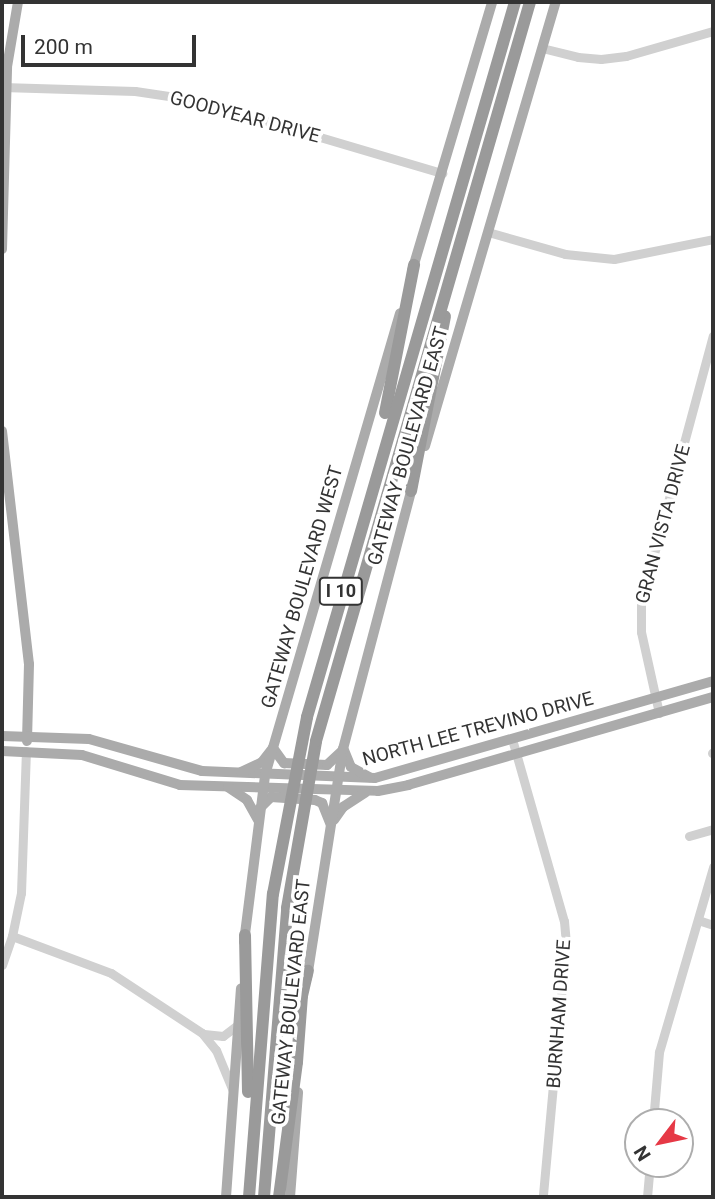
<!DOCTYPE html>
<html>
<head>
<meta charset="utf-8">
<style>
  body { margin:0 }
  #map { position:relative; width:715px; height:1199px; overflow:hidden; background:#fff; font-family:Roboto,sans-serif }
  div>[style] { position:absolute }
  .minor>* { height:9px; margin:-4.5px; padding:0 4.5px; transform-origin:4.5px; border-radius:4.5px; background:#d0d0d0 }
  .major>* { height:10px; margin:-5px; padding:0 5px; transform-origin:5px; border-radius:5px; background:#ababab }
  .highway>* { height:12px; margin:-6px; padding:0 6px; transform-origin:6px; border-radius:6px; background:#9a9a9a }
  span { translate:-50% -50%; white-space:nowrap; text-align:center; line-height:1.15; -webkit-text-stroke:7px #fff; paint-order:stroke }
  .shield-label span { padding:2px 5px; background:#fff; border:2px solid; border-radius:5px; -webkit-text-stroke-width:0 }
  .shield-label { font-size:18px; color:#333; font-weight:700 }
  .street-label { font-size:19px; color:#333 }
  .frame { position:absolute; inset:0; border:4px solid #333; pointer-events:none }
  .north { position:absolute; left:624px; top:1108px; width:70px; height:70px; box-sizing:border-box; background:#fff; border:2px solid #adadad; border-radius:50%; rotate:238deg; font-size:19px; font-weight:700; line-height:28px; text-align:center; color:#333 }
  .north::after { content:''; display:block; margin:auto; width:24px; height:32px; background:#e63946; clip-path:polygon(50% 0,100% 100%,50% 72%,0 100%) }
  .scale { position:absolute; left:21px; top:35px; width:175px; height:32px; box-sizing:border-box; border:4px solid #333; border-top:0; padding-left:9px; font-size:21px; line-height:24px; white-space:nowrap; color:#333; -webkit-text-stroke:5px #fff; paint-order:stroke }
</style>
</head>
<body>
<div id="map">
  <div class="minor">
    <div style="left:542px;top:48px;width:37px;rotate:14deg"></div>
    <div style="left:578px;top:57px;width:23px;rotate:5deg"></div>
    <div style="left:601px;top:59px;width:25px;rotate:-7deg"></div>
    <div style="left:626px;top:56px;width:91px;rotate:-16deg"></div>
    <div style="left:2px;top:87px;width:133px;rotate:1.7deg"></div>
    <div style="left:135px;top:91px;width:61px;rotate:8.5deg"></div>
    <div style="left:195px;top:100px;width:258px;rotate:16.5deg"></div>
    <div style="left:488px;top:232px;width:80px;rotate:15.9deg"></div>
    <div style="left:565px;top:254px;width:49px;rotate:5.8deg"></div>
    <div style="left:614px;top:259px;width:101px;rotate:-11.4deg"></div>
    <div style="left:659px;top:713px;width:83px;rotate:-102.5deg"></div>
    <div style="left:641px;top:632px;width:30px;rotate:-90deg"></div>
    <div style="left:641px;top:602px;width:276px;rotate:-74.9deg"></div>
    <div style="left:512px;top:739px;width:189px;rotate:74.1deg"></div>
    <div style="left:564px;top:921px;width:21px;rotate:85deg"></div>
    <div style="left:566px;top:942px;width:256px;rotate:95.2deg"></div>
    <div style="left:712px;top:753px;width:1px;rotate:-45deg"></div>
    <div style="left:689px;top:836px;width:25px;rotate:-16deg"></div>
    <div style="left:698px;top:920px;width:16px;rotate:18deg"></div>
    <div style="left:12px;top:936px;width:106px;rotate:20.5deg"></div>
    <div style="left:111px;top:973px;width:109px;rotate:33.4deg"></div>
    <div style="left:202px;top:1033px;width:22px;rotate:51deg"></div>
    <div style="left:216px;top:1050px;width:44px;rotate:67.5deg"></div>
    <div style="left:2px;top:965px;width:31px;rotate:-71deg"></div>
    <div style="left:12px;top:936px;width:44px;rotate:-78.2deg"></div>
    <div style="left:21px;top:893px;width:142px;rotate:-88deg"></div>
    <div style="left:204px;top:1034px;width:19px;rotate:6deg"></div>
    <div style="left:223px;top:1036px;width:20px;rotate:-37deg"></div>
    <div style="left:653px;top:1122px;width:70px;rotate:-85.1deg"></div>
    <div style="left:659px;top:1052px;width:193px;rotate:-73.7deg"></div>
    <div style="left:647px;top:1197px;width:33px;rotate:-85deg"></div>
  </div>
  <div class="major">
    <div style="left:2px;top:249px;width:182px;rotate:-88.4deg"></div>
    <div style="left:7px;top:67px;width:66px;rotate:-80.4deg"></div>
    <div style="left:412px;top:271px;width:281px;rotate:-73.4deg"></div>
    <div style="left:2px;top:431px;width:235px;rotate:83.4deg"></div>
    <div style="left:29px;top:664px;width:77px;rotate:91.5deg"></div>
    <div style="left:425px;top:446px;width:463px;rotate:-73.6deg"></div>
    <div style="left:2px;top:736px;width:87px;rotate:2deg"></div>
    <div style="left:89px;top:739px;width:117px;rotate:15.8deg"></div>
    <div style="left:202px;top:771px;width:173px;rotate:2.3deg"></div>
    <div style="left:375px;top:778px;width:352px;rotate:-16deg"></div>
    <div style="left:344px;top:750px;width:18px;rotate:68deg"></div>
    <div style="left:351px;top:767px;width:21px;rotate:29deg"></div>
    <div style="left:2px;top:751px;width:80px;rotate:2.9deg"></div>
    <div style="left:82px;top:755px;width:102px;rotate:17deg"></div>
    <div style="left:180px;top:785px;width:198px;rotate:1.7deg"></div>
    <div style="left:378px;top:791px;width:31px;rotate:-11deg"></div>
    <div style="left:408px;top:785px;width:317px;rotate:-16.1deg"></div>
    <div style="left:241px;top:772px;width:23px;rotate:-25deg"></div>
    <div style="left:262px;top:762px;width:18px;rotate:-52deg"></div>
    <div style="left:273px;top:748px;width:19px;rotate:54deg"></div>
    <div style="left:284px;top:763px;width:43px;rotate:2.7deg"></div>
    <div style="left:327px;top:765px;width:21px;rotate:-43deg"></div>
    <div style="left:228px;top:787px;width:23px;rotate:34deg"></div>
    <div style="left:247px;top:800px;width:23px;rotate:61deg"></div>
    <div style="left:260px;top:808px;width:16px;rotate:-45deg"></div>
    <div style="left:271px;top:797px;width:44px;rotate:3.9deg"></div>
    <div style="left:315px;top:800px;width:8px;rotate:23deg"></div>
    <div style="left:322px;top:803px;width:22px;rotate:68deg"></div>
    <div style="left:334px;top:820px;width:16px;rotate:-55deg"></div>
    <div style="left:343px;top:807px;width:27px;rotate:-33deg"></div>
    <div style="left:244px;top:942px;width:168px;rotate:-82.8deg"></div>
    <div style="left:265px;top:775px;width:481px;rotate:-73.7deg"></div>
    <div style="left:307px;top:978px;width:232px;rotate:-81.1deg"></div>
    <div style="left:343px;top:749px;width:274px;rotate:-75.2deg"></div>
    <div style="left:226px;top:1197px;width:209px;rotate:-85.9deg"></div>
    <div style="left:290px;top:1197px;width:105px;rotate:-85.6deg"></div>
  </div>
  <div class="highway">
    <div style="left:385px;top:413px;width:151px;rotate:-78.9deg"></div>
    <div style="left:411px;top:491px;width:178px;rotate:-79deg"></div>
    <div style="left:245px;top:935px;width:157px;rotate:88.9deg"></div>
    <div style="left:249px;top:1197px;width:304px;rotate:-85.5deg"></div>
    <div style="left:273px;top:894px;width:180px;rotate:-79.1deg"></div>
    <div style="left:307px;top:717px;width:745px;rotate:-73.78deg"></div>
    <div style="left:264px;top:1197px;width:290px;rotate:-85.4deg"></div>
    <div style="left:287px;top:908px;width:169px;rotate:-80.1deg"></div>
    <div style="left:316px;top:741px;width:769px;rotate:-73.85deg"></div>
    <div style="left:279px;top:1197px;width:136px;rotate:-82.4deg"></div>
    <div style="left:297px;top:1062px;width:66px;rotate:-85.7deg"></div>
    <div style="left:302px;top:996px;width:26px;rotate:-77deg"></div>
  </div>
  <div class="shield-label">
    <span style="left:341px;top:591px">I 10</span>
  </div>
  <div class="street-label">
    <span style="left:245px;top:117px;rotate:15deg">GOODYEAR DRIVE</span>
    <span style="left:408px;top:446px;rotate:-74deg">GATEWAY BOULEVARD EAST</span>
    <span style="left:663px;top:524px;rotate:-75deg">GRAN VISTA DRIVE</span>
    <span style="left:302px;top:587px;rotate:-74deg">GATEWAY BOULEVARD WEST</span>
    <span style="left:478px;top:729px;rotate:-15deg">NORTH LEE TREVINO DRIVE</span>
    <span style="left:291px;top:1002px;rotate:-84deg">GATEWAY BOULEVARD EAST</span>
    <span style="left:559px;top:1014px;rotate:-86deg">BURNHAM DRIVE</span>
  </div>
  <div class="frame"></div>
  <div class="north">N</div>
  <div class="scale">200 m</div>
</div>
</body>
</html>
